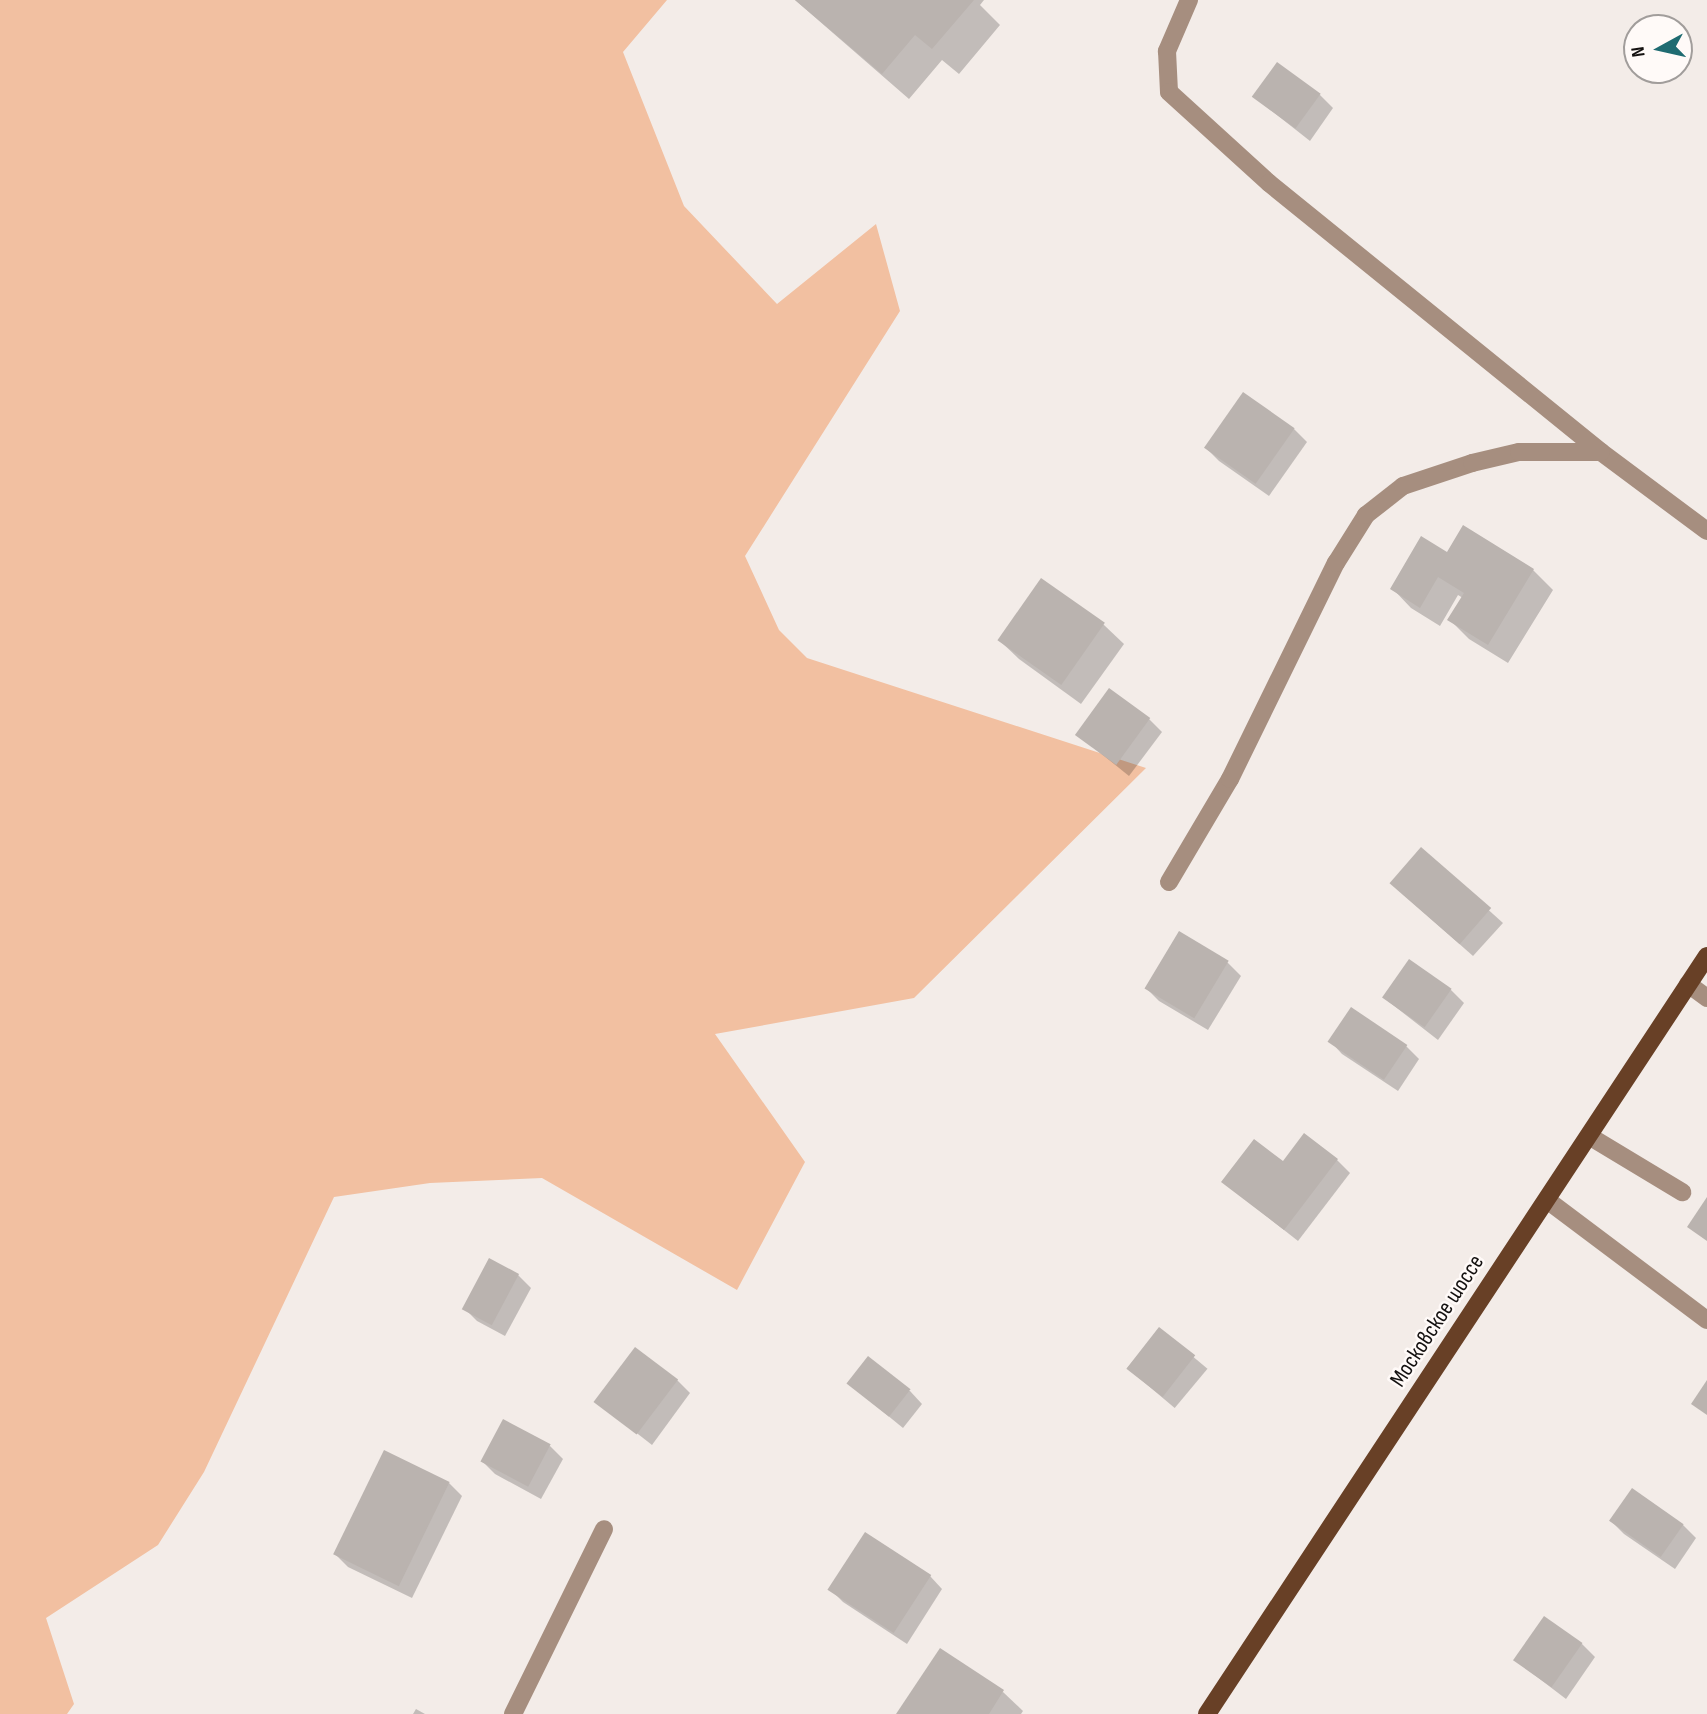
<!DOCTYPE html>
<html>
<head>
<meta charset="utf-8">
<style>
  body { margin:0 }
  #map { position:relative; width:1707px; height:1714px; overflow:hidden; background:#f3ece8; font-family:"Sofia Sans Condensed",sans-serif }
  div>[style] { position:absolute }
  .green>* { inset:0; background:#f2c0a1 }
  .shadow>* { inset:0; background:#0003; transform-origin:0 0 }
  .building>* { inset:0; background:#bab3af; transform-origin:0 0 }
  .minor>* { height:18px; margin:-9px; padding:0 9px; transform-origin:9px; border-radius:9px; background:#a68e7f }
  .major>* { height:18px; margin:-9px; padding:0 9px; transform-origin:9px; border-radius:9px; background:#684026 }
  span { translate:-50% -50%; white-space:nowrap; text-align:center; line-height:1.15; -webkit-text-stroke:5px #fffaf8; paint-order:stroke }
  .street-label { font-size:23px; color:#141110 }
  .north { position:absolute; left:1623px; top:14px; width:70px; height:70px; box-sizing:border-box; background:#fffaf8; border:2px solid #a19d9b; border-radius:50%; rotate:262deg; font-size:19px; font-weight:700; line-height:28px; text-align:center; color:#141110 }
  .north::after { content:''; display:block; margin:auto; width:24px; height:32px; background:#1f6b71; clip-path:polygon(50% 0,100% 100%,50% 72%,0 100%) }
</style>
</head>
<body>
<div id="map">
  <div class="green">
    <div style="clip-path:polygon(0 0,667px 0,623px 52px,684px 206px,777px 304px,876px 224px,900px 311px,745px 556px,779px 630px,807px 658px,1146px 768px,914px 998px,715px 1034px,805px 1162px,737px 1290px,542px 1178px,430px 1183px,334px 1197px,204px 1472px,158px 1545px,46px 1618px,74px 1704px,67px 1714px,0 1714px)"></div>
  </div>
  <div class="shadow">
    <div style="clip-path:polygon(795px 0,984px 0,980px 5px,1000px 25px,959px 74px,942px 60px,909px 99px)"></div>
    <div style="clip-path:polygon(1320px 95px,1333px 108px,1310px 141px,1254px 97px)"></div>
    <div style="clip-path:polygon(1294px 429px,1307px 442px,1269px 496px,1219px 461px,1206px 448px)"></div>
    <div style="clip-path:polygon(1448px 554px,1533px 570px,1553px 590px,1508px 663px,1469px 639px,1450px 620px,1463px 598px,1458px 595px,1440px 626px,1411px 608px,1392px 588px)"></div>
    <div style="clip-path:polygon(1041px 580px,1104px 625px,1124px 644px,1081px 704px,1019px 659px,999px 640px)"></div>
    <div style="clip-path:polygon(1149px 719px,1162px 732px,1129px 776px,1078px 735px)"></div>
    <div style="clip-path:polygon(1421px 849px,1503px 923px,1473px 956px,1404px 895px)"></div>
    <div style="clip-path:polygon(1180px 933px,1228px 963px,1241px 976px,1208px 1030px,1159px 1001px,1146px 988px)"></div>
    <div style="clip-path:polygon(1451px 990px,1464px 1003px,1438px 1040px,1384px 998px)"></div>
    <div style="clip-path:polygon(1330px 1041px,1406px 1046px,1419px 1059px,1398px 1091px,1342px 1054px)"></div>
    <div style="clip-path:polygon(1337px 1160px,1350px 1173px,1298px 1241px,1223px 1182px,1283px 1163px)"></div>
    <div style="clip-path:polygon(518px 1275px,531px 1288px,505px 1336px,477px 1321px,464px 1308px)"></div>
    <div style="left:1160px;top:1329px;width:62px;height:51px;rotate:40deg"></div>
    <div style="clip-path:polygon(677px 1380px,690px 1393px,652px 1445px,597px 1402px)"></div>
    <div style="clip-path:polygon(849px 1384px,910px 1391px,922px 1404px,903px 1428px)"></div>
    <div style="clip-path:polygon(550px 1446px,563px 1459px,541px 1499px,495px 1474px,482px 1461px)"></div>
    <div style="clip-path:polygon(449px 1483px,462px 1496px,412px 1598px,348px 1567px,335px 1554px)"></div>
    <div style="clip-path:polygon(1632px 1490px,1683px 1525px,1696px 1538px,1675px 1569px,1624px 1534px,1611px 1521px)"></div>
    <div style="clip-path:polygon(930px 1576px,942px 1589px,907px 1644px,843px 1602px,830px 1589px)"></div>
    <div style="clip-path:polygon(1582px 1644px,1595px 1657px,1566px 1699px,1516px 1661px)"></div>
    <div style="clip-path:polygon(1003px 1692px,1023px 1711px,1021px 1714px,900px 1714px)"></div>
    <div style="clip-path:polygon(416px 1709px,425px 1714px,413px 1714px)"></div>
  </div>
  <div class="building">
    <div style="clip-path:polygon(795px 0,974px 0,932px 49px,915px 35px,882px 74px)"></div>
    <div style="left:1277px;top:62px;width:54px;height:43px;rotate:36deg"></div>
    <div style="left:1243px;top:392px;width:63px;height:68px;rotate:35deg"></div>
    <div style="clip-path:polygon(1463px 525px,1534px 569px,1488px 645px,1447px 620px,1464px 593px,1438px 577px,1420px 608px,1390px 589px,1421px 536px,1447px 552px)"></div>
    <div style="left:1041px;top:578px;width:78px;height:76px;rotate:35deg"></div>
    <div style="left:1109px;top:688px;width:51px;height:58px;rotate:36deg"></div>
    <div style="left:1421px;top:847px;width:93px;height:48px;rotate:41deg"></div>
    <div style="left:1179px;top:931px;width:58px;height:67px;rotate:31deg"></div>
    <div style="left:1409px;top:959px;width:52px;height:47px;rotate:35deg"></div>
    <div style="left:1351px;top:1007px;width:68px;height:42px;rotate:34deg"></div>
    <div style="clip-path:polygon(1304px 1133px,1338px 1159px,1284px 1230px,1221px 1182px,1254px 1139px,1283px 1161px)"></div>
    <div style="clip-path:polygon(1707px 1197px,1707px 1241px,1687px 1227px)"></div>
    <div style="left:489px;top:1258px;width:34px;height:58px;rotate:28deg"></div>
    <div style="left:1159px;top:1327px;width:46px;height:53px;rotate:38deg"></div>
    <div style="left:635px;top:1347px;width:54px;height:69px;rotate:37deg"></div>
    <div style="left:868px;top:1356px;width:54px;height:35px;rotate:38deg"></div>
    <div style="clip-path:polygon(1707px 1380px,1707px 1415px,1691px 1404px)"></div>
    <div style="left:503px;top:1419px;width:54px;height:48px;rotate:28deg"></div>
    <div style="left:384px;top:1450px;width:73px;height:116px;rotate:26deg"></div>
    <div style="left:1632px;top:1488px;width:63px;height:40px;rotate:35deg"></div>
    <div style="left:865px;top:1532px;width:79px;height:69px;rotate:33deg"></div>
    <div style="left:1544px;top:1616px;width:47px;height:54px;rotate:35deg"></div>
    <div style="clip-path:polygon(940px 1648px,1004px 1690px,989px 1714px,896px 1714px)"></div>
  </div>
  <div class="minor">
    <div style="left:1189px;top:0;width:56px;rotate:113.3deg"></div>
    <div style="left:1167px;top:51px;width:41px;rotate:87.2deg"></div>
    <div style="left:1169px;top:92px;width:135px;rotate:42.3deg"></div>
    <div style="left:1269px;top:183px;width:427px;rotate:39deg"></div>
    <div style="left:1601px;top:452px;width:132px;rotate:36.7deg"></div>
    <div style="left:1169px;top:882px;width:120px;rotate:-59.4deg"></div>
    <div style="left:1230px;top:779px;width:241px;rotate:-63.9deg"></div>
    <div style="left:1336px;top:563px;width:57px;rotate:-58deg"></div>
    <div style="left:1366px;top:515px;width:47px;rotate:-38.1deg"></div>
    <div style="left:1403px;top:486px;width:73px;rotate:-18.4deg"></div>
    <div style="left:1472px;top:463px;width:48px;rotate:-13.2deg"></div>
    <div style="left:1519px;top:452px;width:82px"></div>
    <div style="left:1688px;top:984px;width:24px;rotate:36deg"></div>
    <div style="left:1589px;top:1136px;width:109px;rotate:31.1deg"></div>
    <div style="left:1547px;top:1200px;width:200px;rotate:36.9deg"></div>
    <div style="left:513px;top:1714px;width:206px;rotate:-63.8deg"></div>
  </div>
  <div class="major">
    <div style="left:1207px;top:1714px;width:908px;rotate:-56.59deg"></div>
  </div>
  <div class="street-label">
    <span style="left:1437px;top:1321px;rotate:-57deg">Московское шоссе</span>
  </div>
  <div class="north">N</div>
</div>
</body>
</html>
